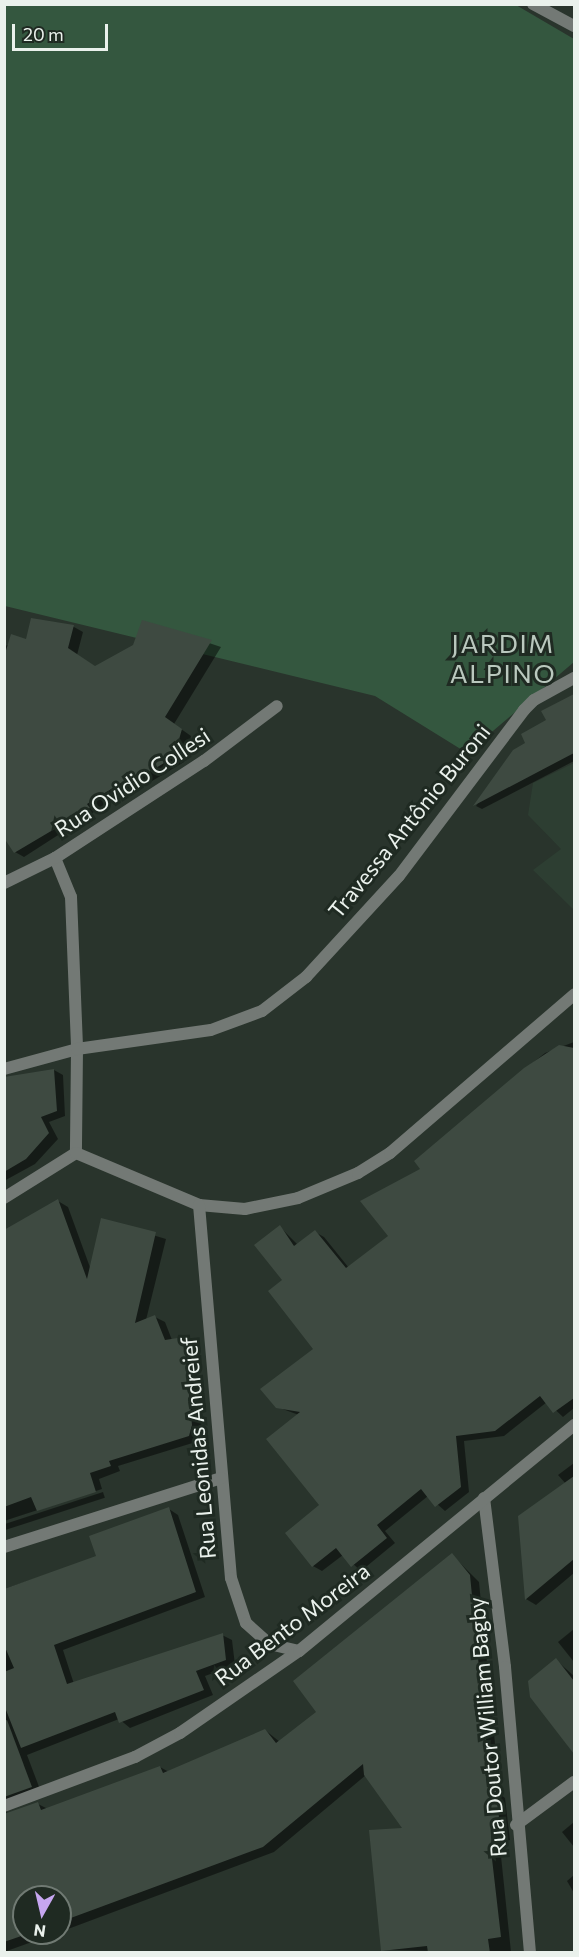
<!DOCTYPE html>
<html>
<head>
<meta charset="utf-8">
<style>
  body { margin:0 }
  #map { position:relative; width:579px; height:1957px; overflow:hidden; background:#29342c; font-family:Commissioner,sans-serif }
  div>[style] { position:absolute }
  .built>* { inset:0; background:#2d3e32 }
  .green>* { inset:0; background:#34573f }
  .shadow>* { inset:0; background:#0007; transform-origin:0 0 }
  .building>* { inset:0; background:#3e4a41 }
  .minor>* { height:12px; margin:-6px; padding:0 6px; transform-origin:6px; border-radius:6px; background:#737975 }
  span { translate:-50% -50%; white-space:nowrap; text-align:center; line-height:1.15; -webkit-text-stroke:6px #1f2a22; paint-order:stroke }
  .street-label { font-size:22px; color:#eaf1ec }
  .quarter-label { font-size:26px; color:#bac8be; letter-spacing:1.5px }
  .frame { position:absolute; inset:0; border:6px solid #eaf1ec; pointer-events:none }
  .north { position:absolute; left:12px; top:1885px; width:60px; height:60px; box-sizing:border-box; background:#1f2a22; border:2px solid #707a73; border-radius:50%; rotate:188deg; font-size:16px; font-weight:700; line-height:24px; text-align:center; color:#eaf1ec }
  .north::after { content:''; display:block; margin:auto; width:21px; height:27px; background:#c6a6f0; clip-path:polygon(50% 0,100% 100%,50% 72%,0 100%) }
  .scale { position:absolute; left:12px; top:24px; width:96px; height:27px; box-sizing:border-box; border:3px solid #eaf1ec; border-top:0; padding-left:8px; font-size:18px; line-height:21px; white-space:nowrap; color:#eaf1ec; -webkit-text-stroke:4px #1f2a22; paint-order:stroke }
</style>
</head>
<body>
<div id="map">
  <div class="built">
    <div style="clip-path:polygon(574px 763px,574px 910px,533px 870px,561px 849px,528px 815px,533px 783px)"></div>
  </div>
  <div class="green">
    <div style="clip-path:polygon(5px 5px,516px 5px,574px 39px,574px 662px,467px 753px,375px 696px,5px 606px)"></div>
  </div>
  <div class="shadow">
    <div style="clip-path:polygon(32px 620px,74px 627px,83px 632px,77px 655px,95px 667px,134px 646px,143px 621px,221px 647px,174px 724px,191px 736px,184px 762px,147px 784px,142px 781px,24px 857px,15px 852px,4px 835px,4px 646px,27px 641px)"></div>
    <div style="clip-path:polygon(574px 697px,574px 761px,482px 809px,476px 806px,514px 751px,527px 743px,548px 720px,543px 712px)"></div>
    <div style="clip-path:polygon(574px 1042px,574px 1408px,563px 1417px,547px 1402px,504px 1436px,464px 1441px,469px 1492px,445px 1511px,428px 1496px,385px 1531px,395px 1543px,361px 1571px,343px 1555px,322px 1571px,313px 1566px,321px 1506px,299px 1415px,277px 1407px,315px 1349px,284px 1280px,280px 1227px,298px 1245px,315px 1232px,324px 1237px,349px 1268px,390px 1236px,423px 1170px,525px 1069px,545px 1053px)"></div>
    <div style="clip-path:polygon(54px 1070px,63px 1075px,65px 1116px,49px 1122px,58px 1139px,35px 1164px,4px 1181px,4px 1082px)"></div>
    <div style="clip-path:polygon(58px 1201px,68px 1207px,91px 1270px,103px 1220px,166px 1239px,146px 1320px,155px 1317px,165px 1322px,172px 1340px,184px 1338px,194px 1344px,202px 1431px,199px 1441px,118px 1466px,120px 1471px,99px 1479px,102px 1489px,4px 1521px,4px 1320px)"></div>
    <div style="clip-path:polygon(574px 1463px,574px 1573px,536px 1605px,526px 1599px,566px 1484px,558px 1475px)"></div>
    <div style="left:103px;top:1492px;width:6px;height:104px;rotate:72deg"></div>
    <div style="clip-path:polygon(169px 1509px,178px 1515px,205px 1597px,63px 1650px,74px 1684px,222px 1635px,232px 1640px,235px 1665px,205px 1676px,213px 1695px,130px 1728px,119px 1719px,27px 1755px,41px 1792px,10px 1804px,5px 1816px,38px 1804px,48px 1809px,160px 1767px,169px 1772px,265px 1730px,280px 1742px,319px 1712px,452px 1555px,479px 1582px,500px 1794px,505px 1798px,510px 1840px,502px 1841px,501px 1856px,511px 1952px,382px 1950px,405px 1829px,366px 1775px,274px 1852px,60px 1932px,60px 1897px,24px 1897px,24px 1933px,57px 1933px,4px 1952px,4px 1589px,98px 1557px)"></div>
    <div style="clip-path:polygon(574px 1629px,574px 1662px,558px 1642px)"></div>
    <div style="clip-path:polygon(556px 1660px,574px 1676px,574px 1745px,566px 1741px)"></div>
    <div style="clip-path:polygon(574px 1822px,574px 1847px,562px 1832px)"></div>
    <div style="clip-path:polygon(574px 1875px,574px 1893px,567px 1881px)"></div>
  </div>
  <div class="building">
    <div style="clip-path:polygon(31px 618px,74px 625px,68px 648px,95px 666px,133px 645px,142px 620px,212px 640px,165px 717px,182px 729px,174px 757px,136px 780px,134px 775px,87px 804px,90px 808px,14px 853px,4px 838px,4px 657px,11px 634px,26px 639px)"></div>
    <div style="clip-path:polygon(574px 694px,574px 753px,473px 806px,513px 750px,525px 743px,521px 734px,546px 720px,541px 711px)"></div>
    <div style="clip-path:polygon(559px 1045px,574px 1048px,574px 1398px,553px 1413px,540px 1396px,495px 1431px,456px 1436px,461px 1487px,435px 1507px,421px 1489px,377px 1525px,387px 1538px,351px 1567px,336px 1548px,312px 1567px,285px 1533px,319px 1505px,266px 1439px,300px 1412px,276px 1408px,260px 1389px,313px 1349px,268px 1291px,282px 1280px,254px 1245px,280px 1225px,294px 1246px,315px 1230px,346px 1268px,388px 1236px,360px 1201px,420px 1169px,414px 1161px,524px 1068px)"></div>
    <div style="clip-path:polygon(54px 1069px,57px 1111px,41px 1117px,49px 1133px,26px 1159px,4px 1172px,4px 1077px)"></div>
    <div style="clip-path:polygon(58px 1199px,87px 1279px,101px 1218px,156px 1232px,135px 1323px,155px 1315px,165px 1340px,184px 1337px,192px 1425px,189px 1436px,109px 1461px,111px 1466px,90px 1473px,96px 1492px,37px 1511px,31px 1497px,4px 1507px,4px 1230px)"></div>
    <div style="clip-path:polygon(574px 1476px,574px 1559px,525px 1600px,518px 1516px)"></div>
    <div style="clip-path:polygon(169px 1507px,196px 1592px,54px 1645px,67px 1684px,223px 1633px,226px 1660px,196px 1671px,204px 1690px,119px 1723px,115px 1712px,21px 1748px,4px 1705px,4px 1672px,14px 1668px,4px 1645px,4px 1589px,96px 1556px,89px 1536px)"></div>
    <div style="clip-path:polygon(452px 1553px,470px 1575px,491px 1791px,496px 1790px,501px 1836px,492px 1836px,491px 1850px,501px 1937px,488px 1939px,490px 1953px,428px 1953px,427px 1946px,381px 1951px,369px 1830px,402px 1828px,364px 1775px,363px 1764px,263px 1847px,60px 1922px,60px 1897px,24px 1897px,24px 1933px,30px 1933px,4px 1942px,4px 1814px,38px 1802px,41px 1810px,160px 1766px,163px 1773px,265px 1729px,276px 1743px,316px 1712px,293px 1681px)"></div>
    <div style="clip-path:polygon(556px 1658px,574px 1681px,574px 1754px,530px 1697px,528px 1681px)"></div>
    <div style="clip-path:polygon(7px 1720px,32px 1787px,4px 1797px,4px 1721px)"></div>
  </div>
  <div class="minor">
    <div style="left:533px;top:4px;width:47px;rotate:28.2deg"></div>
    <div style="left:55px;top:858px;width:42px;rotate:67.7deg"></div>
    <div style="left:71px;top:897px;width:152px;rotate:87.7deg"></div>
    <div style="left:77px;top:1049px;width:104px;rotate:90.6deg"></div>
    <div style="left:4px;top:883px;width:57px;rotate:-26.1deg"></div>
    <div style="left:55px;top:858px;width:178px;rotate:-33.1deg"></div>
    <div style="left:204px;top:761px;width:91px;rotate:-37deg"></div>
    <div style="left:4px;top:1069px;width:76px;rotate:-15.3deg"></div>
    <div style="left:77px;top:1049px;width:135px;rotate:-8.1deg"></div>
    <div style="left:211px;top:1030px;width:54px;rotate:-20.4deg"></div>
    <div style="left:262px;top:1011px;width:56px;rotate:-37.7deg"></div>
    <div style="left:306px;top:977px;width:137px;rotate:-47.4deg"></div>
    <div style="left:399px;top:876px;width:208px;rotate:-53deg"></div>
    <div style="left:524px;top:710px;width:14px;rotate:-45deg"></div>
    <div style="left:534px;top:700px;width:46px;rotate:-28.8deg"></div>
    <div style="left:4px;top:1198px;width:85px;rotate:-32deg"></div>
    <div style="left:76px;top:1153px;width:134px;rotate:22.9deg"></div>
    <div style="left:199px;top:1205px;width:46px;rotate:5deg"></div>
    <div style="left:245px;top:1209px;width:54px;rotate:-11.7deg"></div>
    <div style="left:298px;top:1198px;width:65px;rotate:-22.6deg"></div>
    <div style="left:358px;top:1173px;width:38px;rotate:-32deg"></div>
    <div style="left:390px;top:1153px;width:243px;rotate:-40.7deg"></div>
    <div style="left:199px;top:1205px;width:374px;rotate:85.1deg"></div>
    <div style="left:231px;top:1578px;width:47px;rotate:71.6deg"></div>
    <div style="left:246px;top:1623px;width:31px;rotate:42deg"></div>
    <div style="left:269px;top:1644px;width:31px;rotate:13deg"></div>
    <div style="left:484px;top:1498px;width:170px;rotate:82.9deg"></div>
    <div style="left:505px;top:1667px;width:286px;rotate:85deg"></div>
    <div style="left:4px;top:1547px;width:228px;rotate:-17.6deg"></div>
    <div style="left:4px;top:1806px;width:140px;rotate:-20.5deg"></div>
    <div style="left:135px;top:1757px;width:51px;rotate:-28.1deg"></div>
    <div style="left:180px;top:1733px;width:145px;rotate:-34.6deg"></div>
    <div style="left:299px;top:1651px;width:356px;rotate:-39.4deg"></div>
    <div style="left:516px;top:1825px;width:72px;rotate:-36.6deg"></div>
  </div>
  <div class="street-label">
    <span style="left:132px;top:782px;rotate:-33deg">Rua Ovidio Collesi</span>
    <span style="left:409px;top:821px;rotate:-51deg">Travessa Antônio Buroni</span>
    <span style="left:198px;top:1448px;rotate:-95deg">Rua Leonidas Andreief</span>
    <span style="left:292px;top:1624px;rotate:-37deg">Rua Bento Moreira</span>
    <span style="left:487px;top:1727px;rotate:-95deg">Rua Doutor William Bagby</span>
  </div>
  <div class="quarter-label">
    <span style="left:503px;top:658px">JARDIM<br>ALPINO</span>
  </div>
  <div class="frame"></div>
  <div class="north">N</div>
  <div class="scale">20 m</div>
</div>
</body>
</html>
